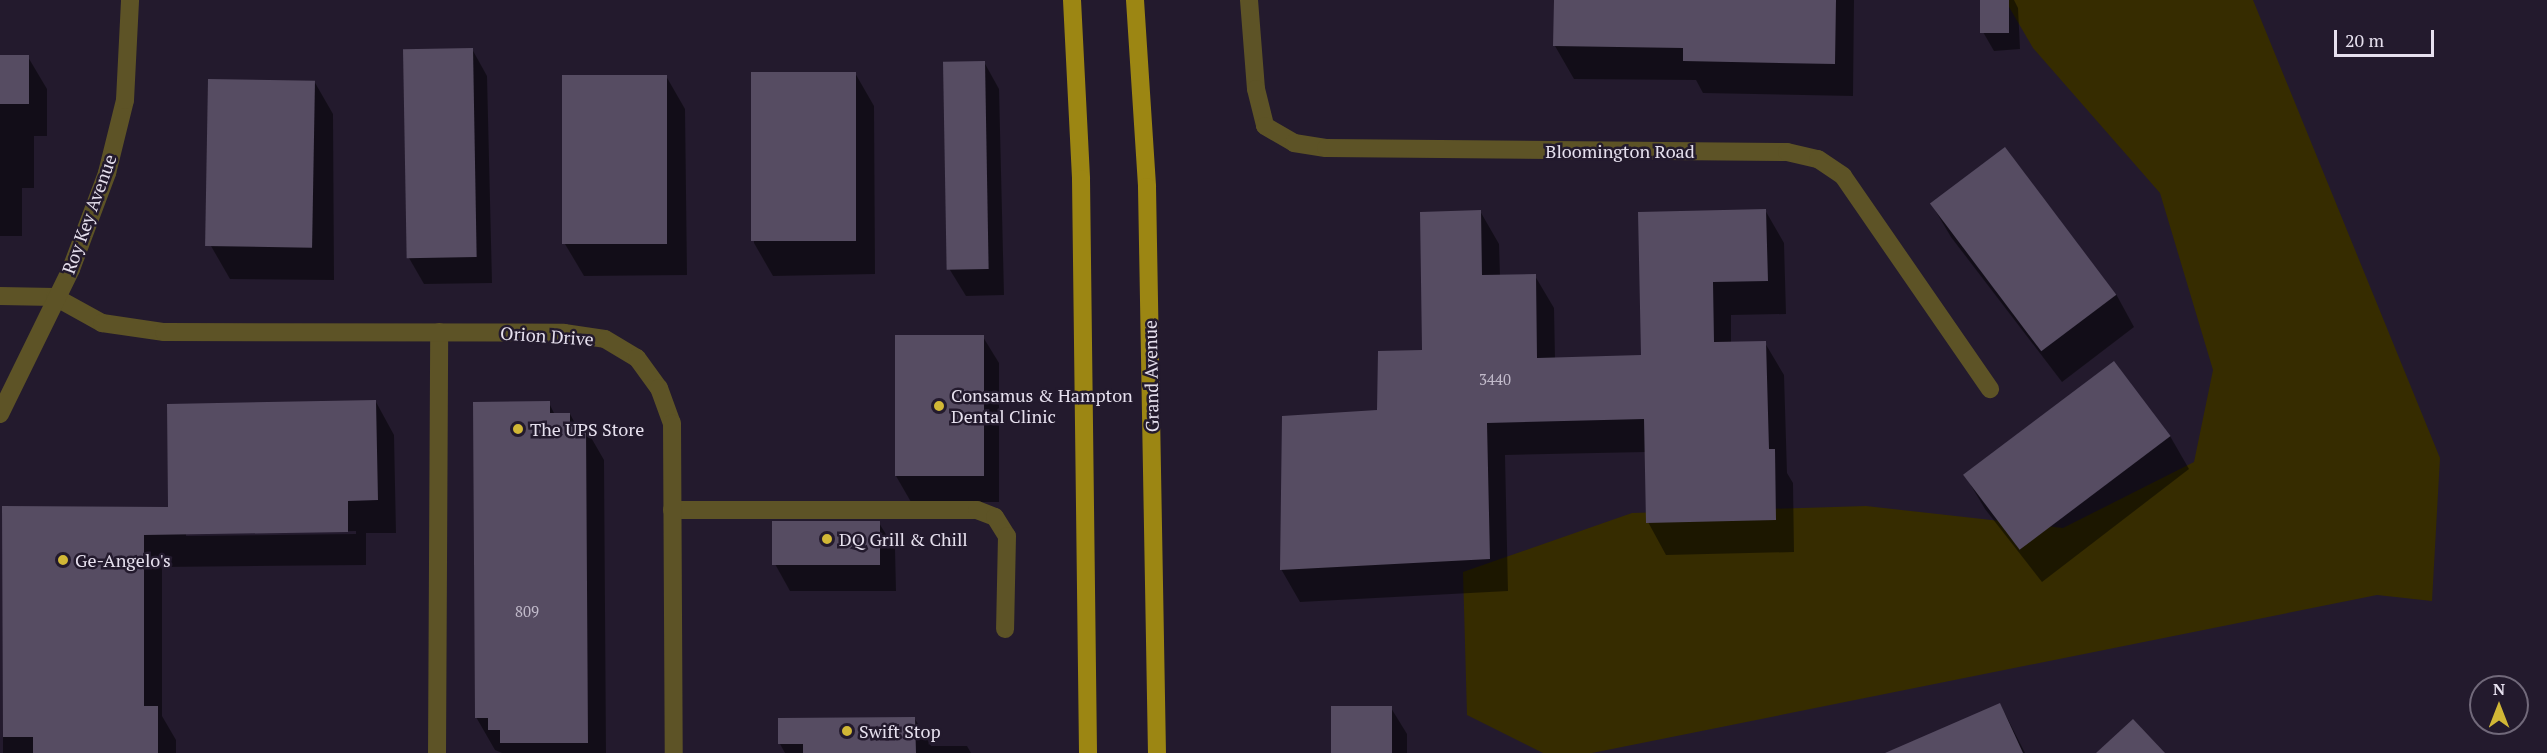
<!DOCTYPE html>
<html>
<head>
<meta charset="utf-8">
<style>
  body { margin:0 }
  #map { position:relative; width:2547px; height:753px; overflow:hidden; background:#231a2d; font-family:"PT Serif",serif }
  div>[style] { position:absolute }
  .green>* { inset:0; background:#362c00 }
  .shadow>* { inset:0; background:#0007 }
  .building>* { inset:0; background:#564c62; transform-origin:0 0 }
  .lane>* { height:18px; margin:-9px; padding:0 9px; transform-origin:9px; border-radius:9px; background:#5d5326 }
  .street>* { height:18px; margin:-9px; padding:0 9px; transform-origin:9px; border-radius:9px; background:#5d5326 }
  .primary>* { height:18px; margin:-9px; padding:0 9px; transform-origin:9px; border-radius:9px; background:#9c8613 }
  .dots>* { width:16px; height:16px; translate:-50% -50%; box-sizing:border-box; border:3px solid #231a2d; border-radius:50% }
  span { translate:-50% -50%; white-space:nowrap; text-align:center; line-height:1.15; -webkit-text-stroke:5px #231a2d; paint-order:stroke }
  .number-label { font-size:15px; color:#c2bbcb }
  .number-label span { -webkit-text-stroke-width:0 }
  .street-label { font-size:18px; color:#e6e0ee }
  .poi-label { font-size:18px; color:#e6e0ee }
  .left { translate:0 -50%; text-align:left }
  .north { position:absolute; left:2469px; top:675px; width:60px; height:60px; box-sizing:border-box; background:#231a2d; border:2px solid #71697a; border-radius:50%; rotate:0deg; font-size:16px; font-weight:700; line-height:24px; text-align:center; color:#e6e0ee }
  .north::after { content:''; display:block; margin:auto; width:21px; height:27px; background:#d1b736; clip-path:polygon(50% 0,100% 100%,50% 72%,0 100%) }
  .scale { position:absolute; left:2334px; top:30px; width:100px; height:27px; box-sizing:border-box; border:3px solid #e6e0ee; border-top:0; padding-left:8px; font-size:18px; line-height:21px; white-space:nowrap; color:#e6e0ee; -webkit-text-stroke:4px #231a2d; paint-order:stroke }
</style>
</head>
<body>
<div id="map">
  <div class="green">
    <div style="clip-path:polygon(2005px 0,2253px 0,2440px 458px,2432px 601px,2377px 595px,1592px 753px,1543px 753px,1467px 715px,1463px 572px,1632px 513px,1866px 506px,2063px 528px,2194px 462px,2213px 370px,2160px 193px,2033px 48px)"></div>
  </div>
  <div class="shadow">
    <div style="clip-path:polygon(1555px 0,1854px 0,1853px 96px,1703px 93px,1696px 80px,1574px 79px,1555px 46px)"></div>
    <div style="clip-path:polygon(1981px 0,2014px 0,2018px 8px,2020px 49px,1994px 51px,1983px 32px)"></div>
    <div style="clip-path:polygon(472px 49px,487px 76px,492px 283px,424px 284px,409px 258px)"></div>
    <div style="clip-path:polygon(0 57px,28px 57px,47px 89px,47px 136px,34px 136px,34px 188px,22px 188px,22px 236px,0 236px)"></div>
    <div style="clip-path:polygon(984px 62px,999px 89px,1004px 295px,966px 296px,950px 270px)"></div>
    <div style="clip-path:polygon(855px 73px,874px 106px,875px 274px,773px 276px,754px 243px,753px 75px)"></div>
    <div style="clip-path:polygon(666px 76px,685px 109px,687px 275px,584px 276px,565px 244px)"></div>
    <div style="clip-path:polygon(314px 81px,333px 114px,334px 280px,230px 279px,211px 246px)"></div>
    <div style="clip-path:polygon(1932px 205px,2116px 294px,2134px 327px,2062px 382px,1951px 237px)"></div>
    <div style="clip-path:polygon(1765px 210px,1784px 243px,1786px 314px,1731px 315px,1731px 343px,1765px 343px,1784px 375px,1787px 473px,1793px 483px,1794px 552px,1666px 555px,1648px 522px,1646px 452px,1505px 455px,1508px 591px,1300px 602px,1281px 569px,1379px 411px,1424px 352px,1480px 211px,1499px 244px,1500px 276px,1535px 276px,1554px 308px,1555px 359px,1643px 357px)"></div>
    <div style="clip-path:polygon(983px 337px,999px 363px,999px 502px,911px 502px,896px 476px)"></div>
    <div style="clip-path:polygon(evenodd,376px 402px,394px 435px,396px 533px,366px 533px,366px 565px,162px 567px,162px 716px,176px 740px,176px 753px,3px 753px,3px 508px,170px 509px,376px 402px,356px 531px,356px 534px,186px 536px,186px 533px,356px 531px)"></div>
    <div style="clip-path:polygon(549px 403px,555px 415px,570px 414px,577px 427px,585px 427px,604px 460px,606px 753px,502px 753px,495px 750px,476px 717px)"></div>
    <div style="clip-path:polygon(2170px 436px,2189px 469px,2042px 582px,1985px 509px,1966px 477px)"></div>
    <div style="clip-path:polygon(879px 523px,895px 549px,896px 591px,790px 591px,775px 564px)"></div>
    <div style="clip-path:polygon(2000px 704px,2025px 753px,1907px 753px)"></div>
    <div style="clip-path:polygon(1391px 708px,1407px 734px,1407px 753px,1332px 753px)"></div>
    <div style="clip-path:polygon(915px 719px,931px 746px,967px 746px,971px 753px,785px 753px,780px 744px,779px 720px)"></div>
  </div>
  <div class="building">
    <div style="clip-path:polygon(1554px 0,1836px 0,1835px 64px,1683px 61px,1683px 48px,1553px 46px)"></div>
    <div style="left:1980px;top:0;width:29px;height:33px"></div>
    <div style="left:473px;top:48px;width:209px;height:70px;rotate:89deg"></div>
    <div style="left:0;top:55px;width:29px;height:49px"></div>
    <div style="left:985px;top:61px;width:208px;height:42px;rotate:89deg"></div>
    <div style="left:856px;top:72px;width:169px;height:105px;rotate:90deg"></div>
    <div style="left:562px;top:75px;width:105px;height:169px"></div>
    <div style="left:208px;top:79px;width:107px;height:167px;rotate:1deg"></div>
    <div style="left:2005px;top:147px;width:185px;height:94px;rotate:53deg"></div>
    <div style="clip-path:polygon(1766px 209px,1768px 281px,1713px 282px,1714px 342px,1766px 341px,1769px 449px,1775px 449px,1776px 520px,1646px 523px,1644px 419px,1487px 423px,1490px 559px,1280px 570px,1282px 416px,1377px 410px,1378px 351px,1422px 350px,1420px 212px,1481px 210px,1482px 275px,1536px 274px,1537px 358px,1641px 355px,1638px 212px)"></div>
    <div style="left:895px;top:335px;width:89px;height:141px"></div>
    <div style="left:2114px;top:361px;width:94px;height:189px;rotate:53deg"></div>
    <div style="clip-path:polygon(376px 400px,378px 500px,348px 501px,348px 532px,144px 535px,144px 706px,158px 706px,158px 753px,33px 753px,33px 737px,3px 737px,2px 506px,168px 507px,167px 404px)"></div>
    <div style="clip-path:polygon(550px 401px,550px 413px,570px 413px,570px 425px,586px 425px,588px 743px,500px 743px,500px 730px,488px 730px,488px 718px,475px 718px,473px 402px)"></div>
    <div style="left:772px;top:521px;width:108px;height:44px"></div>
    <div style="clip-path:polygon(2000px 703px,2023px 753px,1885px 753px)"></div>
    <div style="left:1331px;top:706px;width:61px;height:47px"></div>
    <div style="clip-path:polygon(915px 717px,916px 753px,803px 753px,803px 744px,778px 744px,778px 718px)"></div>
    <div style="clip-path:polygon(2133px 719px,2165px 753px,2096px 753px)"></div>
  </div>
  <div class="lane">
    <div style="left:672px;top:510px;width:305px"></div>
    <div style="left:977px;top:510px;width:19px;rotate:21deg"></div>
    <div style="left:995px;top:517px;width:22px;rotate:58deg"></div>
    <div style="left:1007px;top:536px;width:93px;rotate:91.2deg"></div>
    <div style="left:437px;top:753px;width:421px;rotate:-89.7deg"></div>
  </div>
  <div class="street">
    <div style="left:1249px;top:0;width:89px;rotate:85.5deg"></div>
    <div style="left:1256px;top:89px;width:38px;rotate:76deg"></div>
    <div style="left:1265px;top:126px;width:34px;rotate:30deg"></div>
    <div style="left:1294px;top:143px;width:32px;rotate:9deg"></div>
    <div style="left:1326px;top:148px;width:461px;rotate:0.5deg"></div>
    <div style="left:1787px;top:152px;width:32px;rotate:13deg"></div>
    <div style="left:1818px;top:159px;width:30px;rotate:34deg"></div>
    <div style="left:1843px;top:176px;width:259px;rotate:55.4deg"></div>
    <div style="left:0;top:296px;width:55px;rotate:1deg"></div>
    <div style="left:55px;top:297px;width:54px;rotate:29deg"></div>
    <div style="left:102px;top:323px;width:63px;rotate:8.3deg"></div>
    <div style="left:164px;top:332px;width:400px;rotate:0.1deg"></div>
    <div style="left:564px;top:333px;width:41px;rotate:8.3deg"></div>
    <div style="left:605px;top:339px;width:37px;rotate:31deg"></div>
    <div style="left:637px;top:358px;width:37px;rotate:54deg"></div>
    <div style="left:659px;top:388px;width:37px;rotate:70deg"></div>
    <div style="left:672px;top:423px;width:330px;rotate:89.7deg"></div>
    <div style="left:0;top:414px;width:161px;rotate:-63.9deg"></div>
    <div style="left:71px;top:269px;width:103px;rotate:-69.4deg"></div>
    <div style="left:107px;top:173px;width:75px;rotate:-76.1deg"></div>
    <div style="left:125px;top:100px;width:100px;rotate:-87.1deg"></div>
  </div>
  <div class="primary">
    <div style="left:1072px;top:0;width:179px;rotate:87.1deg"></div>
    <div style="left:1081px;top:179px;width:574px;rotate:89.3deg"></div>
    <div style="left:1135px;top:0;width:187px;rotate:86.3deg"></div>
    <div style="left:1147px;top:187px;width:566px;rotate:88.99deg"></div>
  </div>
  <div class="dots">
    <div style="left:939px;top:406px;background:#d1b736"></div>
    <div style="left:518px;top:429px;background:#d1b736"></div>
    <div style="left:827px;top:539px;background:#d1b736"></div>
    <div style="left:63px;top:560px;background:#d1b736"></div>
    <div style="left:847px;top:731px;background:#d1b736"></div>
  </div>
  <div class="number-label">
    <span style="left:1495px;top:380px">3440</span>
    <span style="left:527px;top:612px">809</span>
  </div>
  <div class="street-label">
    <span style="left:1620px;top:151px">Bloomington Road</span>
    <span style="left:89px;top:214px;rotate:-70deg">Roy Key Avenue</span>
    <span style="left:547px;top:336px;rotate:4deg">Orion Drive</span>
    <span style="left:1151px;top:376px;rotate:-91deg">Grand Avenue</span>
  </div>
  <div class="poi-label">
    <span class="left" style="left:951px;top:406px">Consamus &amp; Hampton<br>Dental Clinic</span>
    <span class="left" style="left:530px;top:429px">The UPS Store</span>
    <span class="left" style="left:839px;top:539px">DQ Grill &amp; Chill</span>
    <span class="left" style="left:75px;top:560px">Ge-Angelo's</span>
    <span class="left" style="left:859px;top:731px">Swift Stop</span>
  </div>
  <div class="north">N</div>
  <div class="scale">20 m</div>
</div>
</body>
</html>
